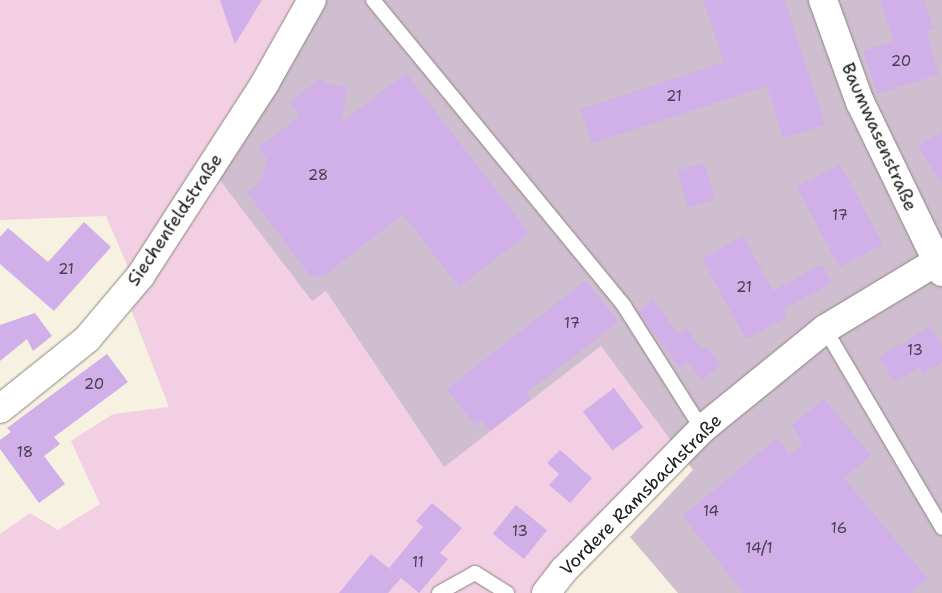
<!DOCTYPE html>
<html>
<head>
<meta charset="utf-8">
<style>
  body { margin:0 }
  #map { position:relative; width:942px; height:593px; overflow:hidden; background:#f6f1e1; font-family:"Shantell Sans",sans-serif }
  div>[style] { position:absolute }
  .built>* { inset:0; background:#f2cfe2 }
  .industrial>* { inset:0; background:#cfbdd0 }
  .building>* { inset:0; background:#d1afe9; transform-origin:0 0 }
  .roads { filter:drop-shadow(0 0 1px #89867e) drop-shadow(0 0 1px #89867e) }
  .service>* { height:14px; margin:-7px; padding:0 7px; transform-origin:7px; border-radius:7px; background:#fff }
  .minor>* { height:28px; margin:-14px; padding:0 14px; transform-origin:14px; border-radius:14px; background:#fff }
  span { translate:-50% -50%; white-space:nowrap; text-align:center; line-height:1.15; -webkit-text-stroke:4px #fff; paint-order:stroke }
  .number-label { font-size:15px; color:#49414f }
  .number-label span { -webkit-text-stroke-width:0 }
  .street-label { font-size:18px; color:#1c1c1c }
</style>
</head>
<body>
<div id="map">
  <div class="built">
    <div style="clip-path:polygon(0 0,302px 0,312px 300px,326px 291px,444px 466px,601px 346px,674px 441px,535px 593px,0 593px,0 534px,30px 513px,58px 530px,100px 504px,71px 441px,113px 414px,169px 407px,132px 312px,127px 265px,106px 216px,0 220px)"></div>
  </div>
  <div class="industrial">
    <div style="clip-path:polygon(302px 0,942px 0,942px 593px,678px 593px,630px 537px,693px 470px,601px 346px,444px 467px,326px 291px,312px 301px,206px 162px)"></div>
  </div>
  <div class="building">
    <div style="clip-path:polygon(220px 0,262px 0,235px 44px)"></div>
    <div style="clip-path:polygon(703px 0,785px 0,825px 125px,783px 138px,767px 86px,592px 143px,581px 109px,724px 62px)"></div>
    <div style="clip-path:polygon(880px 0,924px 0,934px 29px,926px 31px,939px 74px,877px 94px,863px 51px,894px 41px)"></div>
    <div style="clip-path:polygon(406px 73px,529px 233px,459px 287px,403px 214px,324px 276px,310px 275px,247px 192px,262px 180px,267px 159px,258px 148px,300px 116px,290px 102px,321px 78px,324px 83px,347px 88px,342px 122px)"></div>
    <div style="clip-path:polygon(942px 132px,942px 184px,918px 146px)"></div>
    <div style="left:704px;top:163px;width:38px;height:28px;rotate:73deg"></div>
    <div style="left:840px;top:164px;width:91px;height:49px;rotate:62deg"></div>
    <div style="clip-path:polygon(84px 222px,111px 247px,54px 311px,0 264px,0 237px,8px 228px,48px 262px)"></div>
    <div style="clip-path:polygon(743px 236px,773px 291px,822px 264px,832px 283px,783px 309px,787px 317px,746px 339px,702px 259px)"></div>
    <div style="clip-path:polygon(586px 280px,618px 322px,526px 393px,531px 399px,490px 431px,482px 420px,475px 425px,447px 389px)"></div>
    <div style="clip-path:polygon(653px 300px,678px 334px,686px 328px,703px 350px,707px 347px,721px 365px,702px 380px,688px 362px,680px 368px,638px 312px)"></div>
    <div style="clip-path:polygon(35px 313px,52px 336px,33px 351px,27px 339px,0 361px,0 325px)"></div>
    <div style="clip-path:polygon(930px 326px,942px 346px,942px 362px,923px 374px,919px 367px,894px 382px,879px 357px)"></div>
    <div style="clip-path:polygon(107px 354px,128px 382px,54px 437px,60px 444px,44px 456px,65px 484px,39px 503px,0 449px,0 440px,11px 432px,7px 428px)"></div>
    <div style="left:614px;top:388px;width:49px;height:39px;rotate:53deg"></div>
    <div style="clip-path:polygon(824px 399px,871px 455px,844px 478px,928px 579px,911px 593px,743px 593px,683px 516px,777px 438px,789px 454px,803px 445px,792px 425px)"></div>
    <div style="clip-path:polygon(560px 450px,592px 478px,570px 503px,549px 485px,559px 474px,547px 463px)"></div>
    <div style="clip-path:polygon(432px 503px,462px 528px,440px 553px,448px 559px,419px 593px,389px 568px,423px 527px,416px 521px)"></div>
    <div style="left:516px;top:505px;width:40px;height:37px;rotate:39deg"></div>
    <div style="clip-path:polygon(371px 554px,401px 578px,388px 593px,339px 593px)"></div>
  </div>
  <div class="roads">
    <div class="service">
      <div style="left:373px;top:0;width:396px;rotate:50.6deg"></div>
      <div style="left:624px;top:306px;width:146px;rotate:57.6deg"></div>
      <div style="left:825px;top:329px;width:231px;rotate:59.5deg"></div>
      <div style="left:439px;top:593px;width:41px;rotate:-29.1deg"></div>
      <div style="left:475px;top:573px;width:38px;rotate:32deg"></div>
    </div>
    <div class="minor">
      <div style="left:823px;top:0;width:109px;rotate:70.1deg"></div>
      <div style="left:860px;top:102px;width:189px;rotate:64.2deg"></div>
      <div style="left:0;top:409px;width:112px;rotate:-38.8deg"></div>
      <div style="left:87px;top:339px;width:84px;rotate:-49.8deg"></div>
      <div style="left:141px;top:275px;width:229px;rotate:-57.1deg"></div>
      <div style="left:265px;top:83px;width:95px;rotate:-60.5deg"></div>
      <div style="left:546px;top:593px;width:29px;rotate:-52deg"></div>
      <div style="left:564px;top:570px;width:197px;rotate:-45.6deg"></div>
      <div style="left:702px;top:429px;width:159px;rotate:-39.1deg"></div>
      <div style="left:825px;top:329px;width:130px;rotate:-31.1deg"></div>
    </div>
  </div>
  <div class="number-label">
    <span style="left:901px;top:62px">20</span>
    <span style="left:674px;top:97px">21</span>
    <span style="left:318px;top:176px">28</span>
    <span style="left:840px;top:216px">17</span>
    <span style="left:66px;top:270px">21</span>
    <span style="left:744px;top:288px">21</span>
    <span style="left:572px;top:324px">17</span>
    <span style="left:915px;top:351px">13</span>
    <span style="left:94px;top:385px">20</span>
    <span style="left:25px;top:453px">18</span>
    <span style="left:711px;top:512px">14</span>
    <span style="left:839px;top:529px">16</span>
    <span style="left:520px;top:532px">13</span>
    <span style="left:759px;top:549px">14/1</span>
    <span style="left:418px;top:563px">11</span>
  </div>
  <div class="street-label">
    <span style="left:879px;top:137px;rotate:66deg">Baumwasenstraße</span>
    <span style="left:175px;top:220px;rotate:-56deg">Siechenfeldstraße</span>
    <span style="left:641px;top:495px;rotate:-45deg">Vordere Ramsbachstraße</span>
  </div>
</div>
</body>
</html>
